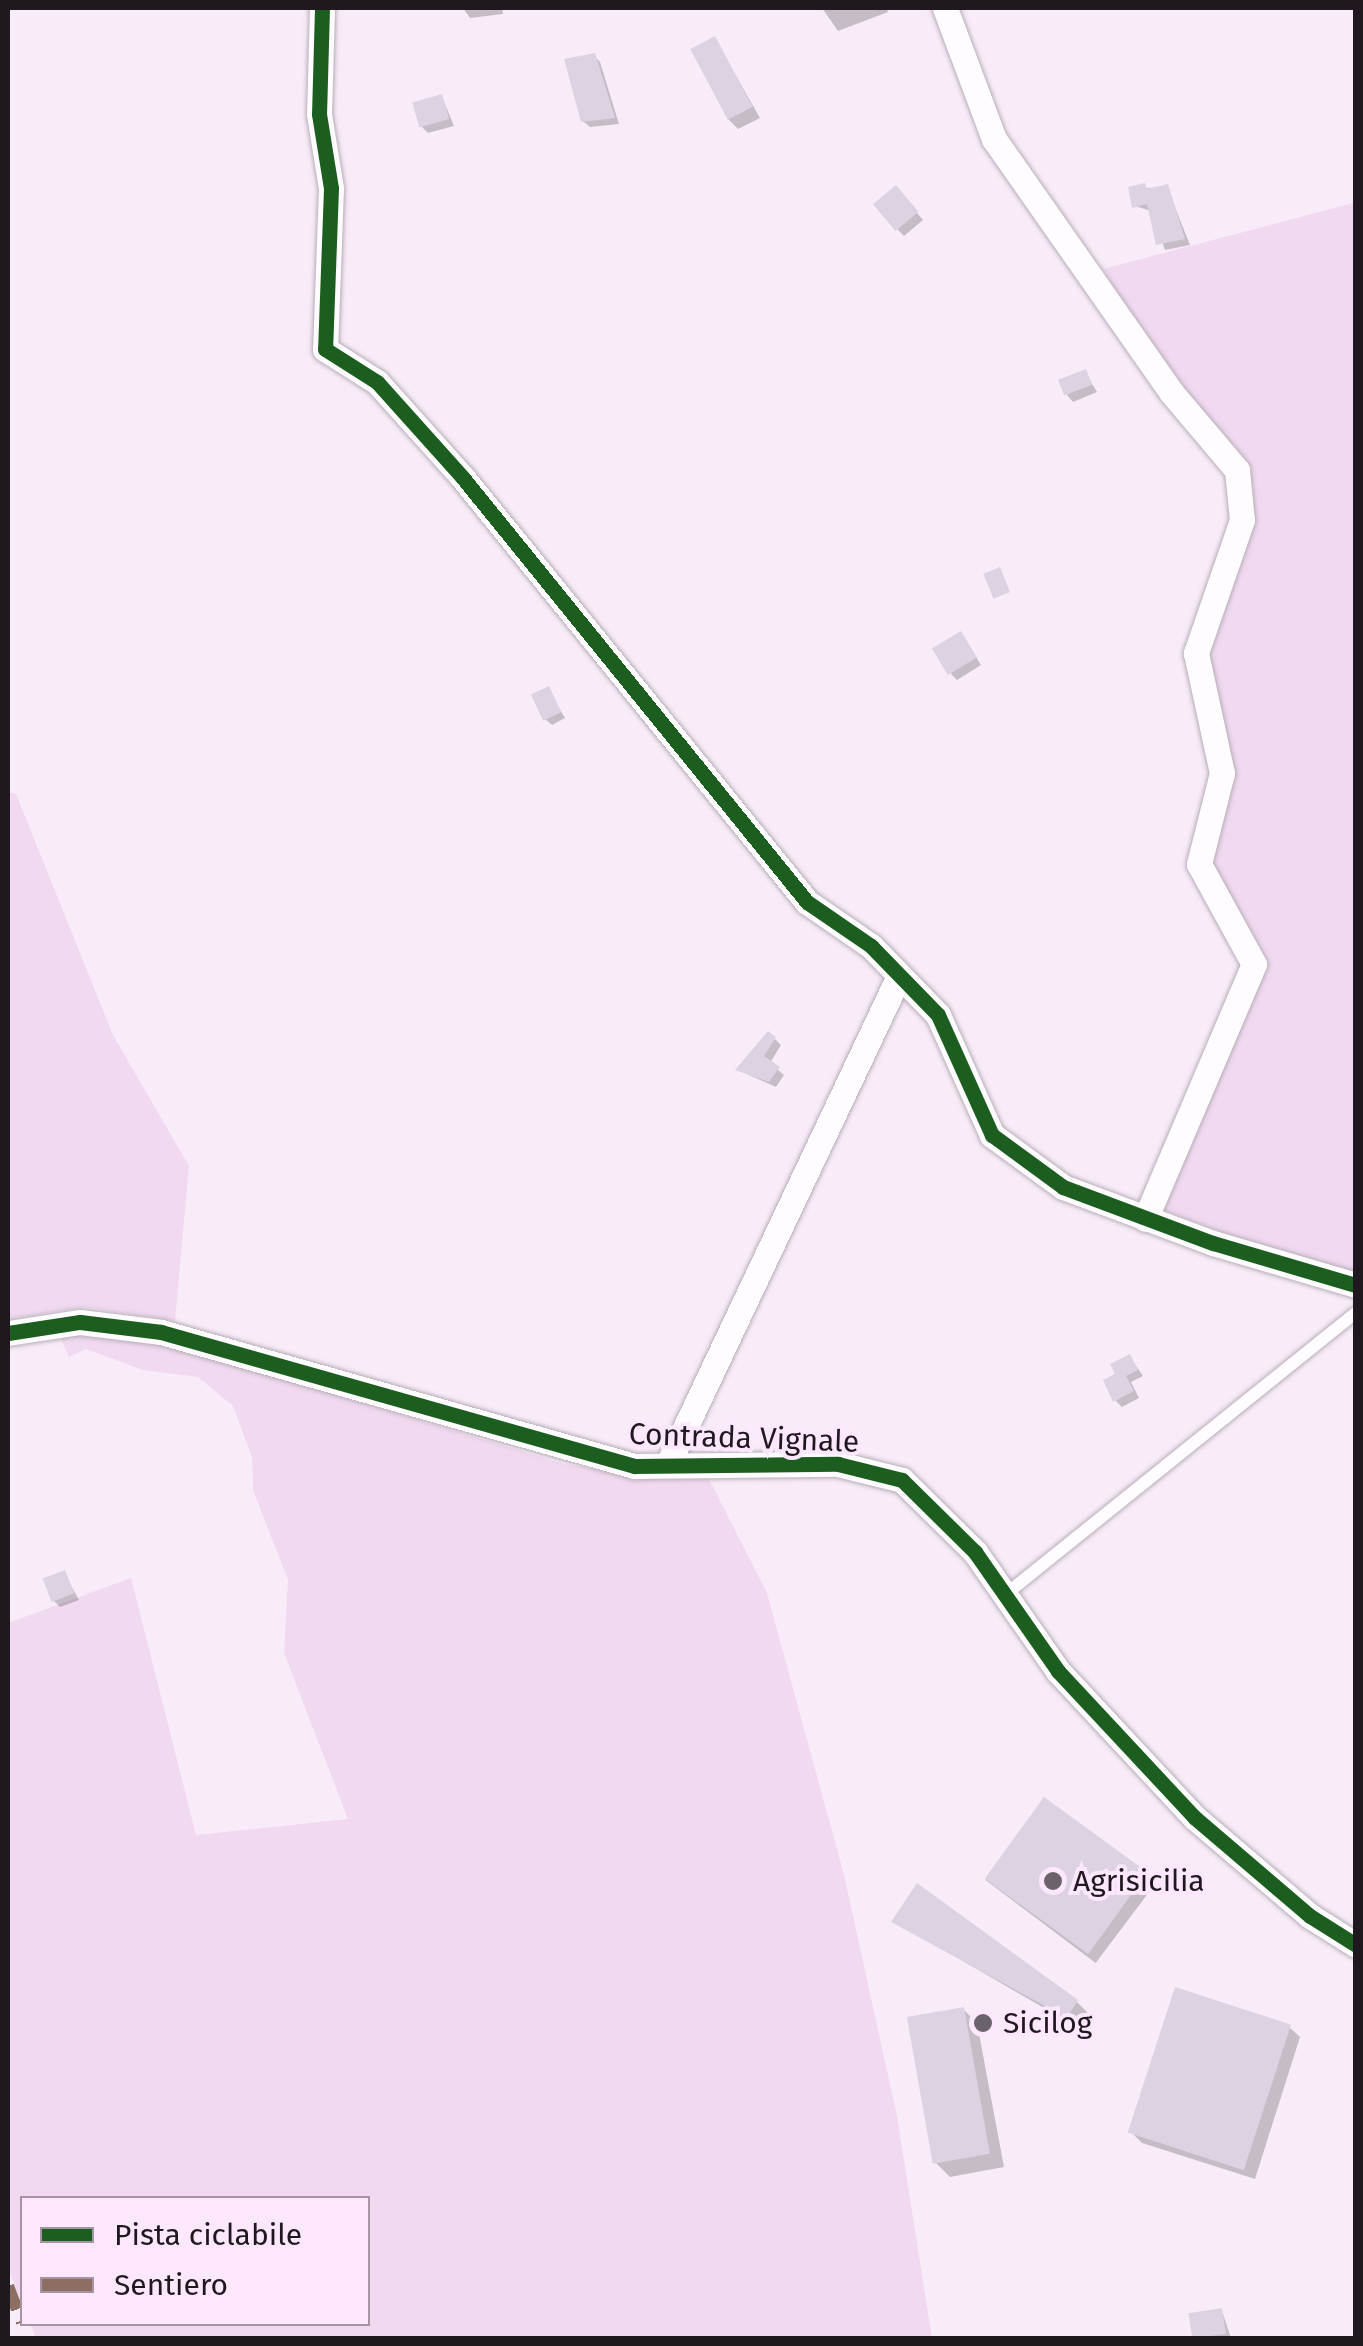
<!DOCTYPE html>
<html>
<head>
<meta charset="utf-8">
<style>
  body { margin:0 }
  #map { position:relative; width:1363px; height:2346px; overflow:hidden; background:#f8ecf8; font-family:"Fira Sans",sans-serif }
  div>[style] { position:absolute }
  .green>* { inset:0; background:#f1d9f1 }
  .shadow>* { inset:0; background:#0003; transform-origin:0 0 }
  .building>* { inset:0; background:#ddd2e1; transform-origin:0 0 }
  .roads { filter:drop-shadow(0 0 2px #b7aeb7) drop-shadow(0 0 2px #b7aeb7) }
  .service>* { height:12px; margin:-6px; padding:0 6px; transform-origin:6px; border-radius:6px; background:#fefcfe }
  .minor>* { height:25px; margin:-12.5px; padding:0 12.5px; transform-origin:12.5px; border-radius:12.5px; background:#fefcfe }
  .quiet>* { height:12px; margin-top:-6px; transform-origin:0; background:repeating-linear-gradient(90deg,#8d6e63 0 25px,transparent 0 37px) }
  .cycleway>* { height:15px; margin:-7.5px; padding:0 7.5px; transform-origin:7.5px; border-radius:7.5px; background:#1b5e20 }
  .dots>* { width:28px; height:28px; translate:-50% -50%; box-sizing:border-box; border:5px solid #fde7fd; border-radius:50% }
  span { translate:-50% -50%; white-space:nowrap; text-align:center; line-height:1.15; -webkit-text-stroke:8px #fde7fd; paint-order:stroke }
  .street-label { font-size:30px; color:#20181f }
  .poi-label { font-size:30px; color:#20181f }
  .left { translate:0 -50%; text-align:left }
  .frame { position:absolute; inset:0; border:10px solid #20181f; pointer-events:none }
  .legend { position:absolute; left:20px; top:2196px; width:350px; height:130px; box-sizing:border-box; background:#fde7fd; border:2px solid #a594a4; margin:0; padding:12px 18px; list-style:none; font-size:30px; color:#20181f }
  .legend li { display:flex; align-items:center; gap:20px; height:50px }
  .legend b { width:50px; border:2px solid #a594a4 }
</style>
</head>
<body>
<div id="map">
  <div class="green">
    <div style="clip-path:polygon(1353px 203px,1355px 1276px,1348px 1278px,1163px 1210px,1263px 963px,1209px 862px,1231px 769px,1202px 648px,1251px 520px,1103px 269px)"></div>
    <div style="clip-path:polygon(8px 792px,16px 794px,113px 1035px,189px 1166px,175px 1321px,84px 1307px,8px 1319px)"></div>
    <div style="clip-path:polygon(112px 1334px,167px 1344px,564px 1464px,635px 1476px,701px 1471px,709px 1479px,767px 1593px,844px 1875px,897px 2116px,932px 2338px,36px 2338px,30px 2324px,368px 2324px,368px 2198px,22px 2198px,22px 2305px,8px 2268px,8px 1623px,131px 1578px,196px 1835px,348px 1819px,284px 1653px,288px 1580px,253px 1490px,252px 1457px,233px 1406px,198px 1377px,143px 1370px,86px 1349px,69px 1357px,60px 1336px)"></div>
  </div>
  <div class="shadow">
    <div style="clip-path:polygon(463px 8px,502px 8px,503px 14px,470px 18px)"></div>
    <div style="clip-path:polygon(822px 8px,886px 8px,888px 12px,838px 31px)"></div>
    <div style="clip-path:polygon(715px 39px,760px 118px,738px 129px,728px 119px)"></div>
    <div style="clip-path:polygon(594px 56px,600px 62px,619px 124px,590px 127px,583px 121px)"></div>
    <div style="clip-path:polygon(442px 97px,454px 126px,428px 133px,421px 126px)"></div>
    <div style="clip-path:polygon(1167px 187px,1190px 245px,1165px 250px,1151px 211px,1135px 206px,1131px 189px)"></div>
    <div style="clip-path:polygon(902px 195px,923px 220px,904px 236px,898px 230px)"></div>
    <div style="clip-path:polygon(1085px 372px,1097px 392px,1073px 402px,1067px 395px)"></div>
    <div style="clip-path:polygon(966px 641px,981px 665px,957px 680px,951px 674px)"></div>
    <div style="clip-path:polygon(548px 689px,565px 718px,552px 725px,545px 719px)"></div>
    <div style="clip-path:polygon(775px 1039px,781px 1045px,770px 1063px,784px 1075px,776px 1087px,738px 1070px)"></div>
    <div style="clip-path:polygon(1130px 1357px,1143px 1376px,1131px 1382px,1139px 1398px,1122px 1407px,1115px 1400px,1118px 1375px)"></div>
    <div style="clip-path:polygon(64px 1573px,79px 1600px,60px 1607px,54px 1601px)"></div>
    <div style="left:1045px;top:1801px;width:138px;height:99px;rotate:37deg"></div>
    <div style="clip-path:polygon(894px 1921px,1077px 2002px,1091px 2016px,1082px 2030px)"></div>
    <div style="clip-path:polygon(963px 2009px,977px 2023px,1004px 2167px,950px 2177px,936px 2163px)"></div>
    <div style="clip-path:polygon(1289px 2027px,1300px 2037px,1255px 2179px,1142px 2143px,1132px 2133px)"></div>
    <div style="clip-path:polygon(1222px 2311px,1231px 2338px,1193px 2337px)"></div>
  </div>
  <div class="building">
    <div style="left:715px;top:36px;width:80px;height:28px;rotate:62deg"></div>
    <div style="clip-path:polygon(595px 53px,615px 118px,581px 122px,564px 59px)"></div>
    <div style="left:442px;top:94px;width:26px;height:31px;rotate:74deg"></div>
    <div style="clip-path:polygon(1145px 183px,1147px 189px,1168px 184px,1185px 239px,1156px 245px,1147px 204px,1132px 208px,1128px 187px)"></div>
    <div style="left:896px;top:185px;width:35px;height:30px;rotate:50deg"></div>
    <div style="left:1086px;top:369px;width:17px;height:30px;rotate:69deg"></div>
    <div style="left:1000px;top:567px;width:27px;height:18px;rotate:68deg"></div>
    <div style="left:961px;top:631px;width:31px;height:34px;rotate:59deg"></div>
    <div style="left:549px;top:686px;width:29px;height:20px;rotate:65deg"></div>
    <div style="clip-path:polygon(768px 1031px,776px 1037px,764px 1056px,780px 1067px,769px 1082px,735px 1070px)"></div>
    <div style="clip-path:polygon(1130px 1354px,1138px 1370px,1126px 1376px,1134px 1391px,1113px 1402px,1103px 1380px,1115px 1374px,1110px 1364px)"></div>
    <div style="left:65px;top:1570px;width:25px;height:24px;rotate:69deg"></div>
    <div style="left:1044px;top:1797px;width:128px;height:101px;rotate:36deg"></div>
    <div style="clip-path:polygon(917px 1883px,1078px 2000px,1067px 2018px,891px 1922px)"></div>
    <div style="left:1175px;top:1987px;width:122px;height:153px;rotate:18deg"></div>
    <div style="left:964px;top:2007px;width:149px;height:58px;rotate:80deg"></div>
    <div style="left:1222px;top:2308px;width:26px;height:34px;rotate:81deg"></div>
  </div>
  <div class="roads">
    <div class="service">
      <div style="left:1006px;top:1594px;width:449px;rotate:-38.8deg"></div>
    </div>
    <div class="minor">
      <div style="left:322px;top:8px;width:106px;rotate:91.6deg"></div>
      <div style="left:319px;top:114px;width:75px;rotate:80.8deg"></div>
      <div style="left:331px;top:188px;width:161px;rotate:92.1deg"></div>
      <div style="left:325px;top:349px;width:62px;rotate:32.4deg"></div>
      <div style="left:377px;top:382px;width:129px;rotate:48.1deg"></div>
      <div style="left:463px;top:478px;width:546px;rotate:50.95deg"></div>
      <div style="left:807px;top:902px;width:78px;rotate:34.5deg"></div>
      <div style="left:871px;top:946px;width:96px;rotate:45.8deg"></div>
      <div style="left:938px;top:1015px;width:132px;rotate:65.8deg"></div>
      <div style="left:992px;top:1135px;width:88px;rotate:36.2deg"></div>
      <div style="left:1063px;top:1187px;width:160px;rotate:20.5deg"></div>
      <div style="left:1213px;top:1243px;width:149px;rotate:16.4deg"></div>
      <div style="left:945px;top:8px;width:140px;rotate:69.5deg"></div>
      <div style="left:994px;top:139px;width:309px;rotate:55deg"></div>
      <div style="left:1171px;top:392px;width:102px;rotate:49.8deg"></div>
      <div style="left:1237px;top:470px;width:50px;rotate:84.3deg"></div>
      <div style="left:1242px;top:520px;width:141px;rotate:109.1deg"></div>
      <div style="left:1196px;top:653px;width:123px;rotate:77.8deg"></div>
      <div style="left:1222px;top:773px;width:94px;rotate:104.2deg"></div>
      <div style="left:1199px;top:864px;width:114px;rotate:61.2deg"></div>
      <div style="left:1254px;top:964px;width:277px;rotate:113.1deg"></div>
      <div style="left:8px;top:1333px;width:73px;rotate:-8.7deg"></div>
      <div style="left:80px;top:1322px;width:82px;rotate:7deg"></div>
      <div style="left:161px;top:1332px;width:492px;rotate:15.8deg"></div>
      <div style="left:634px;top:1466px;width:204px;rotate:-0.6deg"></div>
      <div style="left:838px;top:1464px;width:66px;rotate:14deg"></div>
      <div style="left:902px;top:1480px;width:103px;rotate:44.6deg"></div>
      <div style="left:975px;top:1552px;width:145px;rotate:55.1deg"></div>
      <div style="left:1058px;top:1671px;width:200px;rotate:47deg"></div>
      <div style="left:1194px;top:1817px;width:153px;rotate:40.5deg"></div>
      <div style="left:1310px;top:1916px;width:54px;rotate:32.2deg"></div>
      <div style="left:668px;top:1464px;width:538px;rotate:-64.67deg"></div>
    </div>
  </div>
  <div class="quiet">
    <div style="left:8px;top:2286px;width:39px;rotate:69deg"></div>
  </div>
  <div class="cycleway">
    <div style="left:322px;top:8px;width:106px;rotate:91.6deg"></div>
    <div style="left:319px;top:114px;width:75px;rotate:80.8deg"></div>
    <div style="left:331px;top:188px;width:161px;rotate:92.1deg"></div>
    <div style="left:325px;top:349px;width:62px;rotate:32.4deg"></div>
    <div style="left:377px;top:382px;width:129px;rotate:48.1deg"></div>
    <div style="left:463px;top:478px;width:546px;rotate:50.95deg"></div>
    <div style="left:807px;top:902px;width:78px;rotate:34.5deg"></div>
    <div style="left:871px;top:946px;width:96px;rotate:45.8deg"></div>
    <div style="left:938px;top:1015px;width:132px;rotate:65.8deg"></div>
    <div style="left:992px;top:1135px;width:88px;rotate:36.2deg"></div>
    <div style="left:1063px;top:1187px;width:160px;rotate:20.5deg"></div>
    <div style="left:1213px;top:1243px;width:149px;rotate:16.4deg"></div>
    <div style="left:8px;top:1333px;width:73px;rotate:-8.7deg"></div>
    <div style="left:80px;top:1322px;width:82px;rotate:7deg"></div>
    <div style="left:161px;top:1332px;width:492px;rotate:15.8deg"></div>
    <div style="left:634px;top:1466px;width:204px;rotate:-0.6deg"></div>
    <div style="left:838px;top:1464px;width:66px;rotate:14deg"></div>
    <div style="left:902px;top:1480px;width:103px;rotate:44.6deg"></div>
    <div style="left:975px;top:1552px;width:145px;rotate:55.1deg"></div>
    <div style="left:1058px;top:1671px;width:200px;rotate:47deg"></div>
    <div style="left:1194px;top:1817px;width:153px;rotate:40.5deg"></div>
    <div style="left:1310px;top:1916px;width:54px;rotate:32.2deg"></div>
  </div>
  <div class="dots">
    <div style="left:1053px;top:1881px;background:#6c626b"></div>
    <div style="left:983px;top:2023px;background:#6c626b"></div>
  </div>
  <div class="street-label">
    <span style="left:744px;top:1438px;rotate:2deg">Contrada Vignale</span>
  </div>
  <div class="poi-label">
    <span class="left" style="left:1073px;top:1881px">Agrisicilia</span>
    <span class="left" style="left:1003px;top:2023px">Sicilog</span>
  </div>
  <div class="frame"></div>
  <ul class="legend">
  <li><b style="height:12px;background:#1b5e20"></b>Pista ciclabile</li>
  <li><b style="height:12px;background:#8d6e63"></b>Sentiero</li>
  </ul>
</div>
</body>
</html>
